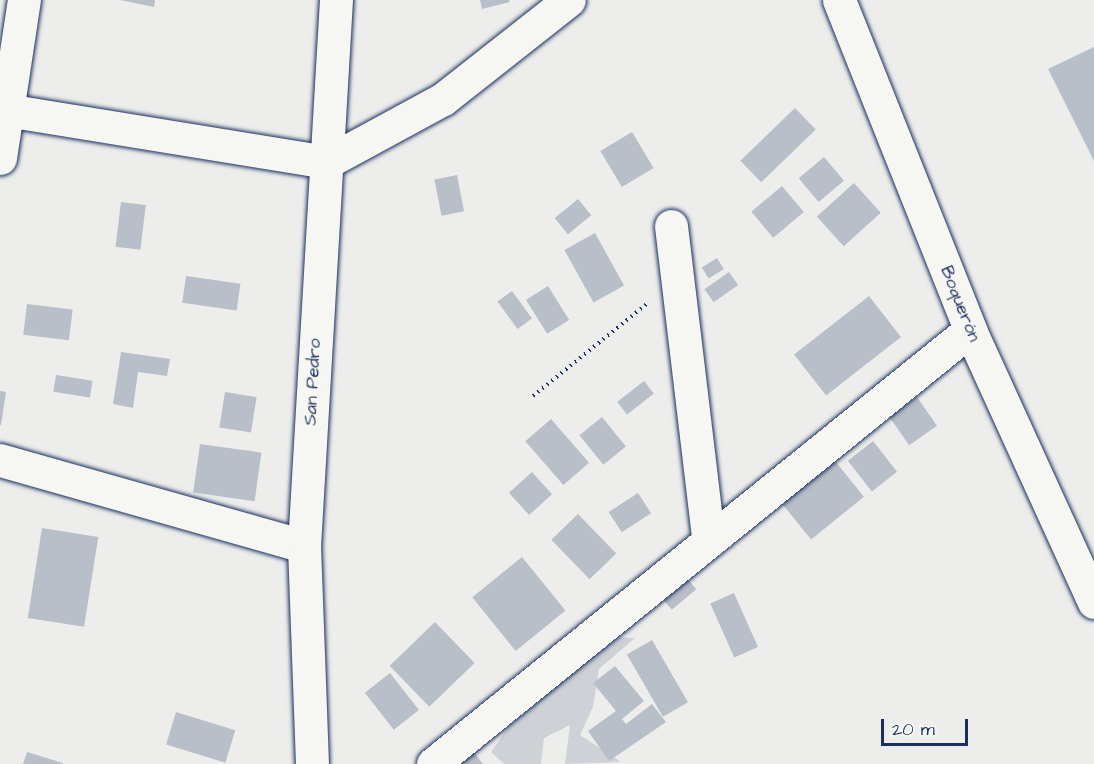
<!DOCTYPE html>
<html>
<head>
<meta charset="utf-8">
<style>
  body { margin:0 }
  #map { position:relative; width:1094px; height:764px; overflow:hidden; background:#edeeec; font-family:"Architects Daughter",sans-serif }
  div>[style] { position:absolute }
  .green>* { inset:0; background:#ced2d7 }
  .building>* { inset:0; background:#b9bfc8; transform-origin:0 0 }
  .path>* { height:4px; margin-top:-2px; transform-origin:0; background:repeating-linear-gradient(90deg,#1b2f5e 0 1.5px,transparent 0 6px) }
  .roads { filter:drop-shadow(0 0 2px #1b2f5e) drop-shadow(0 0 2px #1b2f5e) }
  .minor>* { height:33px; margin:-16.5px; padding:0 16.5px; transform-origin:16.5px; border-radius:16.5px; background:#f6f6f2 }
  .major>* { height:33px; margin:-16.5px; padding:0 16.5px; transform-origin:16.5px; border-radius:16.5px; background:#f6f6f2 }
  span { translate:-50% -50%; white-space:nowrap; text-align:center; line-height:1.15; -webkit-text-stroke:5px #f6f6f2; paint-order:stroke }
  .street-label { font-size:18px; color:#1b2f5e }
  .scale { position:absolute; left:881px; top:719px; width:87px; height:27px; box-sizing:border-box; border:3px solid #1b2f5e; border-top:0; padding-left:8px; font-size:18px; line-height:21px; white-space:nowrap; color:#1b2f5e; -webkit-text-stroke:4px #f6f6f2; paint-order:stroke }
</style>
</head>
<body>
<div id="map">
  <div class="green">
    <div style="clip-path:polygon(604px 637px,635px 638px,599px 669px,593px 707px,580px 735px,621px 762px,565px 764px,570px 725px,544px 738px,541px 764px,504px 764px,491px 752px,511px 723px)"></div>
  </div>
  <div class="building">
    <div style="clip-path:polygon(120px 0,155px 0,154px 7px)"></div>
    <div style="clip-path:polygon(480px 0,509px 0,510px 2px,482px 9px)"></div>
    <div style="clip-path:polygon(1094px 47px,1094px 161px,1048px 69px)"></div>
    <div style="left:795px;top:108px;width:30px;height:76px;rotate:46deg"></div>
    <div style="left:632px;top:132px;width:42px;height:37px;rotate:59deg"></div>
    <div style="left:824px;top:157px;width:31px;height:33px;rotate:50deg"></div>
    <div style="left:457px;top:175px;width:37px;height:23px;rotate:79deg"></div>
    <div style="left:854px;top:183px;width:40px;height:50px;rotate:48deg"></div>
    <div style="left:782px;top:186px;width:34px;height:40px;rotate:50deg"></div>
    <div style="left:578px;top:199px;width:21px;height:30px;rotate:51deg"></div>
    <div style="left:121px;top:202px;width:25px;height:45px;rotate:7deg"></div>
    <div style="left:595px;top:233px;width:60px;height:35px;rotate:61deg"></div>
    <div style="left:717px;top:258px;width:13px;height:18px;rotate:58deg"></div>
    <div style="left:729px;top:272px;width:16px;height:30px;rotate:55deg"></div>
    <div style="left:186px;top:276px;width:55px;height:27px;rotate:8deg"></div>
    <div style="left:548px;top:286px;width:40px;height:26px;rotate:58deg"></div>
    <div style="left:512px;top:291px;width:34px;height:18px;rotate:54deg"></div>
    <div style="left:869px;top:296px;width:52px;height:95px;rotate:52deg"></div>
    <div style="left:27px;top:304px;width:46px;height:31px;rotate:7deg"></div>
    <div style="clip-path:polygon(121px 352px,170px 359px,167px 376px,138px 372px,133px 408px,113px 404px)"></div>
    <div style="left:56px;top:375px;width:37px;height:17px;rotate:9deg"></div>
    <div style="left:644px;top:381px;width:16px;height:34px;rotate:52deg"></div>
    <div style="clip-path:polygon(0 391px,6px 392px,1px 425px,0 425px)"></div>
    <div style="left:225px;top:392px;width:32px;height:36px;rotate:9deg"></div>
    <div style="left:917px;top:397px;width:35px;height:34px;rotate:55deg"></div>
    <div style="left:602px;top:417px;width:38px;height:29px;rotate:51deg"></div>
    <div style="left:551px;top:419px;width:58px;height:34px;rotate:49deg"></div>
    <div style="left:873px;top:441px;width:39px;height:32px;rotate:52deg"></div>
    <div style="left:200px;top:444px;width:62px;height:49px;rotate:8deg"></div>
    <div style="left:835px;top:461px;width:46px;height:68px;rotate:51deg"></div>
    <div style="left:532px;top:472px;width:30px;height:31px;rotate:48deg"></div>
    <div style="left:638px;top:493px;width:24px;height:35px;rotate:57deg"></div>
    <div style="left:578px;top:514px;width:55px;height:37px;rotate:46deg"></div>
    <div style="left:42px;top:528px;width:57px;height:91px;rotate:9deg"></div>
    <div style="left:522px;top:557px;width:69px;height:64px;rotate:51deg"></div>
    <div style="left:686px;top:577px;width:16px;height:32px;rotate:50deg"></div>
    <div style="left:734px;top:593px;width:59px;height:26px;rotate:66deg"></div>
    <div style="left:435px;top:622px;width:57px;height:63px;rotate:46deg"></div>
    <div style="left:652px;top:640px;width:72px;height:29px;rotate:60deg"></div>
    <div style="clip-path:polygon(615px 666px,644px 701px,622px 719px,626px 724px,652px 704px,666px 722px,609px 761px,588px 731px,616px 711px,593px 683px)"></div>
    <div style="left:390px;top:673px;width:47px;height:32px;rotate:52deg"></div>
    <div style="left:176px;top:712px;width:62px;height:34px;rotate:17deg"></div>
    <div style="clip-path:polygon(472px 750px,483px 764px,454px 764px)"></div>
    <div style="clip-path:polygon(27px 752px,63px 763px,63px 764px,23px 764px)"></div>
  </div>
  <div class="path">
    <div style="left:533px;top:396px;width:149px;rotate:-39deg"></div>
  </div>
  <div class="roads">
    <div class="minor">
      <div style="left:839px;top:0;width:355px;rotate:68.3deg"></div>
      <div style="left:970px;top:330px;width:299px;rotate:65.5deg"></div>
      <div style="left:0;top:109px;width:331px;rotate:9.2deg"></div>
      <div style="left:327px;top:162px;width:132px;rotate:-28.5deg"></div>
      <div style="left:443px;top:99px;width:160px;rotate:-38.2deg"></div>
      <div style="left:0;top:158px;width:160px;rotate:-81.4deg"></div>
      <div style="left:671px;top:226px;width:314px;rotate:83.2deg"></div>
      <div style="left:0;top:460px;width:316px;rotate:15.8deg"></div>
      <div style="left:433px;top:764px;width:690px;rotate:-38.94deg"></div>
    </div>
    <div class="major">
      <div style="left:312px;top:764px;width:218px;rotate:-92.1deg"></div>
      <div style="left:304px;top:546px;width:547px;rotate:-86.65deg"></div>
    </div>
  </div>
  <div class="street-label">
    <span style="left:960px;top:304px;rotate:68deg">Boquerón</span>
    <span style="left:313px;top:382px;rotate:-87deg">San Pedro</span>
  </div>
  <div class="scale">20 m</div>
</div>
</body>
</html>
